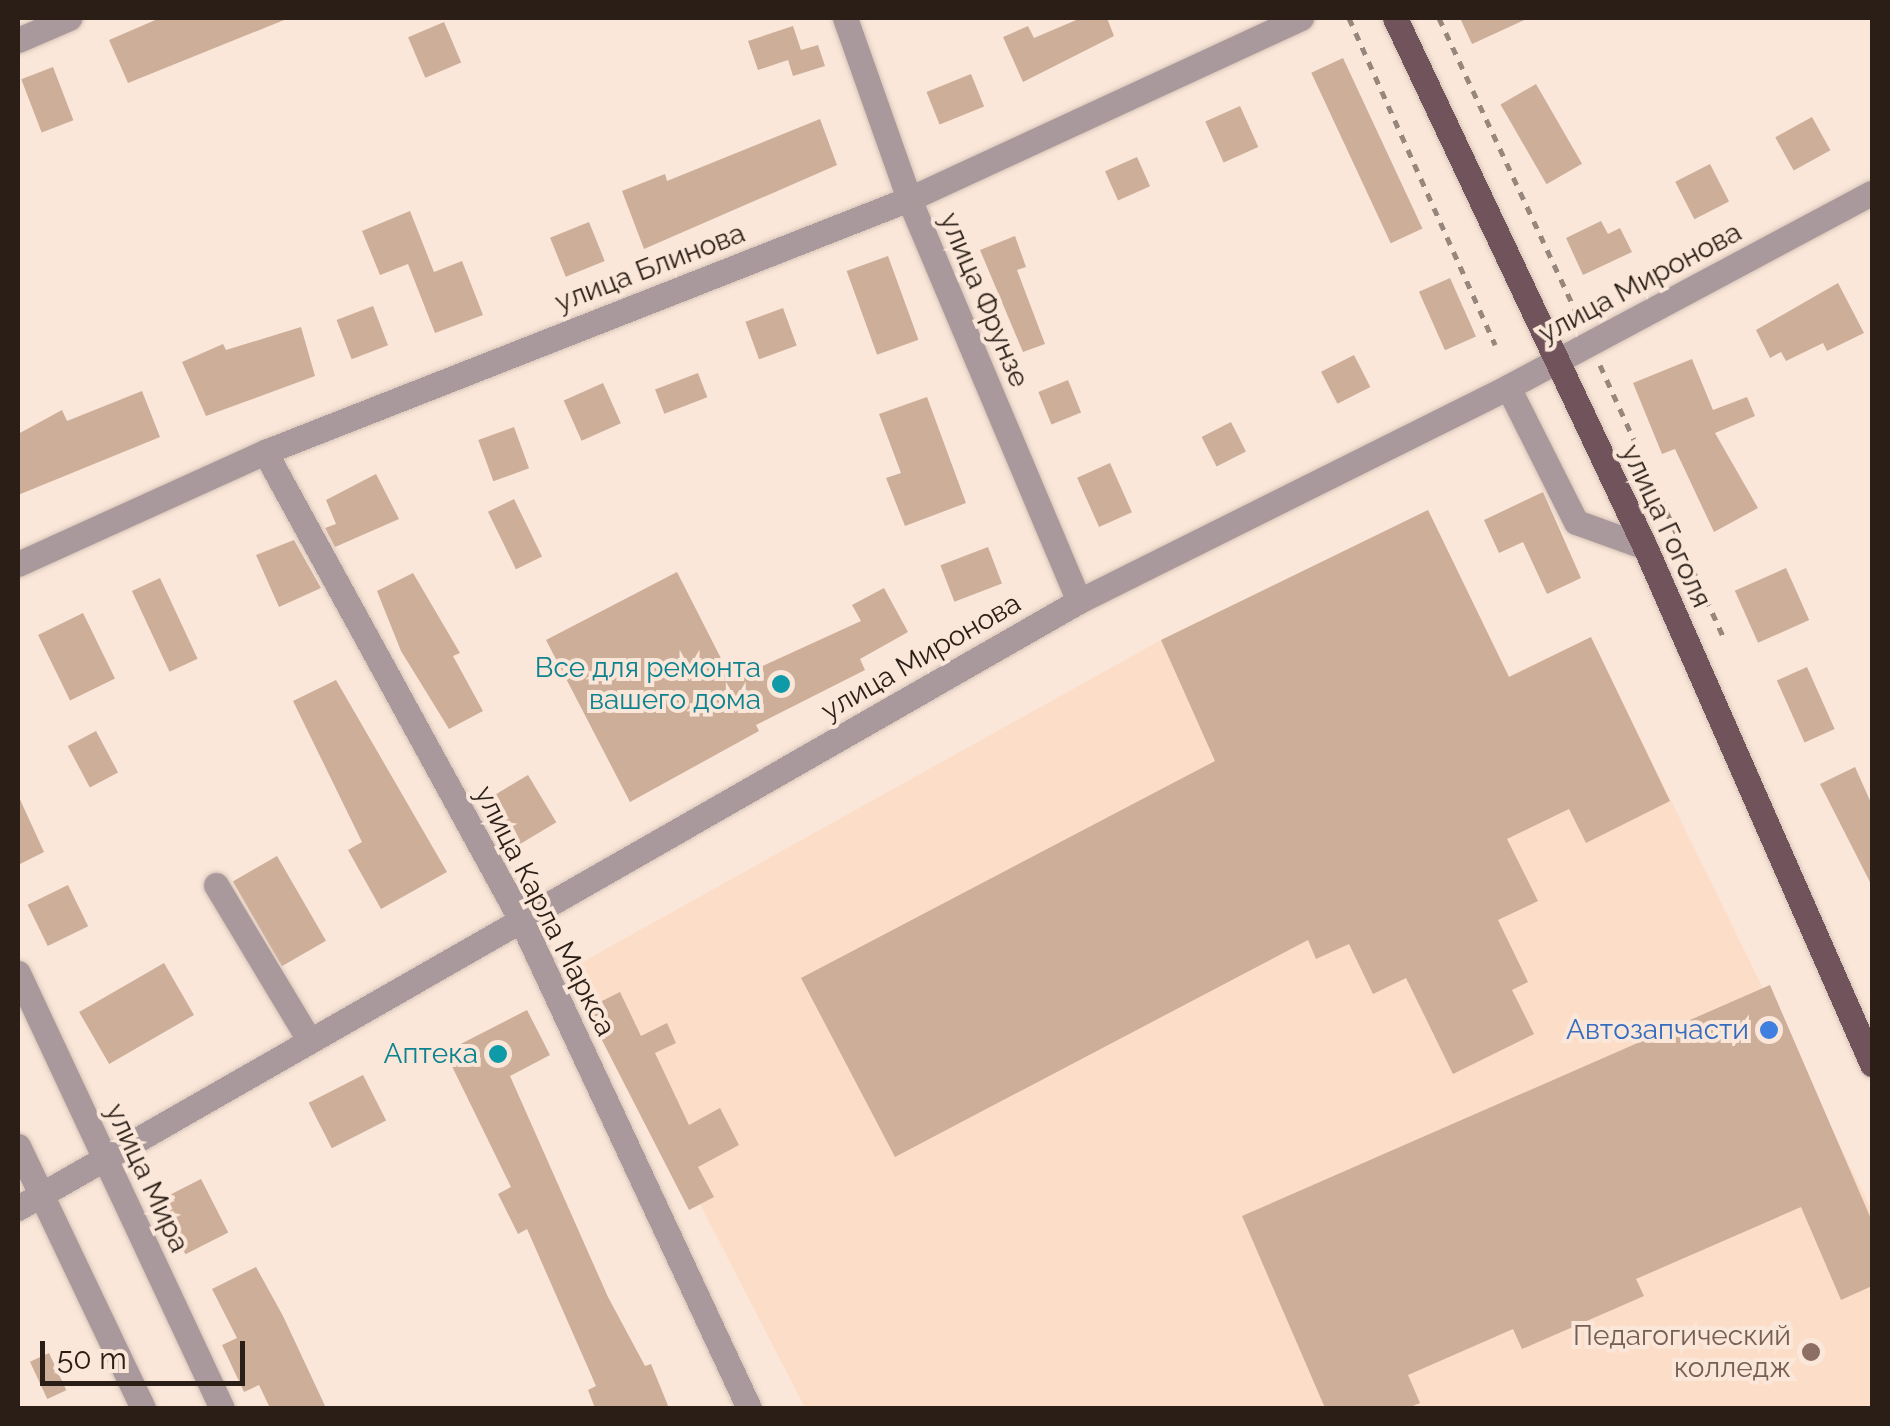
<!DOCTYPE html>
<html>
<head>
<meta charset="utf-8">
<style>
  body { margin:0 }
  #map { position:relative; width:1890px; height:1426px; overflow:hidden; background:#fae7d9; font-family:Raleway,sans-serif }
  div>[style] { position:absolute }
  .built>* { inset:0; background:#fcddc7 }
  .building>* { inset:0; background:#cdae99; transform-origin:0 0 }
  .path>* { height:5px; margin-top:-2.5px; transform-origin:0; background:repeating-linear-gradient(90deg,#96867b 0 8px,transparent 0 16px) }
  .roads { filter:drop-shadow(0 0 2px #d5c3b6) drop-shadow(0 0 2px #d5c3b6) }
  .minor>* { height:25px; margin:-12.5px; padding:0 12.5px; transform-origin:12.5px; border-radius:12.5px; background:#a9989c }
  .major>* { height:25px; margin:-12.5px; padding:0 12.5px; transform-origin:12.5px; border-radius:12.5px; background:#71545b }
  .dots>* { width:28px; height:28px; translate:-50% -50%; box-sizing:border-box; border:5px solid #fae7d9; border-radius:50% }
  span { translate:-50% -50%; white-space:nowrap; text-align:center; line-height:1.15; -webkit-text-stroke:8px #fae7d9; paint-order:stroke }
  .street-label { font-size:28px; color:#2a1e16 }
  .culture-label { font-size:28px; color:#0d838f }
  .right { translate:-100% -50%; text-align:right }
  .shop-label { font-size:28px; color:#366cbe }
  .education-label { font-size:28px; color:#785e54 }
  .frame { position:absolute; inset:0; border:20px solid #2a1e16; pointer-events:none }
  .scale { position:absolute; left:40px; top:1341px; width:205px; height:45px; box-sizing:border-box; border:5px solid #2a1e16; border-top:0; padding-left:12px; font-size:30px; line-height:35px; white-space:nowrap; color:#2a1e16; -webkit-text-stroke:8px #fae7d9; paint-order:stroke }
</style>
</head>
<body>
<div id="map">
  <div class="built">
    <div style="clip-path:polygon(1428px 510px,1509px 676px,1591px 637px,1872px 1211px,1872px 1408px,805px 1408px,577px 965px,1161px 640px)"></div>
  </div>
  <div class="building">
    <div style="clip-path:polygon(160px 18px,289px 18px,128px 83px,109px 40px)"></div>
    <div style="clip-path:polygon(1081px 18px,1107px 18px,1114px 36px,1023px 82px,1003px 37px,1028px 26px,1034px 38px)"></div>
    <div style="clip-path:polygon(1460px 18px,1529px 18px,1472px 44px)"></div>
    <div style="left:444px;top:22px;width:44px;height:39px;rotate:67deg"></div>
    <div style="clip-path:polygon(793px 26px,801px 50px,818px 45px,825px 66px,793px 76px,788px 60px,758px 70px,748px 41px)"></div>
    <div style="left:1343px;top:58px;width:188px;height:35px;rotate:65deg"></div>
    <div style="left:53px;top:67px;width:57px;height:34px;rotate:69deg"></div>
    <div style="left:971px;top:74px;width:35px;height:48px;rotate:68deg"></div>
    <div style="left:1536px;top:84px;width:92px;height:41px;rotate:60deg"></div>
    <div style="left:1240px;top:106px;width:45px;height:38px;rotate:66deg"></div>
    <div style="left:1812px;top:117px;width:38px;height:42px;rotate:61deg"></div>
    <div style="clip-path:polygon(820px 119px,837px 165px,644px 249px,622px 191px,665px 174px,667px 181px)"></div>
    <div style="left:1137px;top:157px;width:32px;height:35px;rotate:66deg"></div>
    <div style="left:1710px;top:164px;width:42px;height:39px;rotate:63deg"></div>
    <div style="clip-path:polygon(410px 211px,434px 272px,462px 261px,483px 315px,435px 333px,408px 264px,380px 275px,362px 231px)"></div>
    <div style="clip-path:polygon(1601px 221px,1608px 234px,1620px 228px,1632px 252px,1583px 275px,1566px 238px)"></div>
    <div style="left:589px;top:222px;width:42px;height:42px;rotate:68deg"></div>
    <div style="clip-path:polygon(1015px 236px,1026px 267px,1017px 270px,1045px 344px,1023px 352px,980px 250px)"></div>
    <div style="left:888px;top:256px;width:89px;height:44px;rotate:70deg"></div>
    <div style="left:1450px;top:278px;width:64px;height:34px;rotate:66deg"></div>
    <div style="clip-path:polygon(1838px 283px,1864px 333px,1827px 351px,1823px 343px,1786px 361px,1781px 352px,1770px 358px,1756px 330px)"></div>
    <div style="left:373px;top:306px;width:42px;height:39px;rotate:69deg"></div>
    <div style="left:783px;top:308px;width:40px;height:40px;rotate:70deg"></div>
    <div style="clip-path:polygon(301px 327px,315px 376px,206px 416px,182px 362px,223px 344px,226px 350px)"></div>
    <div style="left:1354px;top:355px;width:36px;height:37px;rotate:63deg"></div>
    <div style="clip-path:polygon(1692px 359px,1713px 410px,1747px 397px,1755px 416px,1715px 433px,1758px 508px,1714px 532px,1675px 449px,1662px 454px,1633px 383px)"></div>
    <div style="left:698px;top:373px;width:26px;height:46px;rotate:69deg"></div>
    <div style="left:1068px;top:380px;width:35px;height:32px;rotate:68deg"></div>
    <div style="left:603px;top:383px;width:44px;height:43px;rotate:66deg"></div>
    <div style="clip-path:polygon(142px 391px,160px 437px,18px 495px,18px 434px,62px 410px,67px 421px)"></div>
    <div style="clip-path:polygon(927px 397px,966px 503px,905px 526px,886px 478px,901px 473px,879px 414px)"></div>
    <div style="left:1231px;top:422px;width:33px;height:33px;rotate:63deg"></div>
    <div style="left:514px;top:427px;width:44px;height:38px;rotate:70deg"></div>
    <div style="left:1110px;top:463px;width:54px;height:36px;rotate:66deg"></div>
    <div style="clip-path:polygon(376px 474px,399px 519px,335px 547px,325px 528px,336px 524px,326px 500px)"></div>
    <div style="clip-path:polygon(1543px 492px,1581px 578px,1547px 594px,1523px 542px,1499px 553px,1484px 520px)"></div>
    <div style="left:514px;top:499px;width:64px;height:29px;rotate:64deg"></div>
    <div style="clip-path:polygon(1428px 510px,1509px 677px,1591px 637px,1670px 801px,1586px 843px,1569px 809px,1507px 839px,1538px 901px,1498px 920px,1528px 982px,1512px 990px,1534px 1034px,1453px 1074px,1406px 978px,1373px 994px,1349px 944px,1316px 959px,1308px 940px,895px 1157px,801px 978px,1215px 761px,1161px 640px)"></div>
    <div style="clip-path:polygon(294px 540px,321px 588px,279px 607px,256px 555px)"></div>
    <div style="left:988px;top:547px;width:39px;height:51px;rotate:69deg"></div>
    <div style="left:1786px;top:568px;width:57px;height:56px;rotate:66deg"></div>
    <div style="clip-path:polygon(677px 572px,732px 680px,861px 621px,852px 605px,884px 588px,908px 632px,860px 659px,865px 670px,756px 725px,759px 731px,630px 802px,546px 640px)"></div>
    <div style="clip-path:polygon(413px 573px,460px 653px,453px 656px,483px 711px,449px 729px,401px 651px,377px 591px)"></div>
    <div style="left:160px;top:578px;width:89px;height:31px;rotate:65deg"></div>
    <div style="left:83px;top:613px;width:73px;height:50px;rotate:64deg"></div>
    <div style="left:1807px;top:667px;width:68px;height:33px;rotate:66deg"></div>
    <div style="clip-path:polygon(336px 680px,447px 872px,381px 909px,348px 850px,362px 842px,293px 701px)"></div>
    <div style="left:96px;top:731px;width:47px;height:32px;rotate:62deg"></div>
    <div style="clip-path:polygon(1855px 767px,1872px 805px,1872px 886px,1820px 784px)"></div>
    <div style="left:528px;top:775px;width:55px;height:49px;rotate:59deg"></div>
    <div style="clip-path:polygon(18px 795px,44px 852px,18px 865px)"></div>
    <div style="left:277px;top:856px;width:98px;height:51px;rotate:60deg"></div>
    <div style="left:68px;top:885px;width:46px;height:45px;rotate:64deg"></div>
    <div style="left:164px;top:963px;width:60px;height:98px;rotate:60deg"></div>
    <div style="clip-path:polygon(1770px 985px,1872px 1221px,1872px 1286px,1841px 1300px,1801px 1207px,1636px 1279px,1644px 1296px,1522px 1349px,1513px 1329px,1408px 1375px,1420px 1403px,1408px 1408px,1325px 1408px,1242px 1216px)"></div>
    <div style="clip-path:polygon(620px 992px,641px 1036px,667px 1023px,676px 1043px,655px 1053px,689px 1125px,720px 1108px,739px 1145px,698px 1167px,714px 1197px,689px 1210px,586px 1009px)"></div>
    <div style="clip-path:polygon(527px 1010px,550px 1055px,510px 1076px,608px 1297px,645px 1366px,651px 1364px,669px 1408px,595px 1408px,588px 1390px,596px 1386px,527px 1229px,518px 1234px,498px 1194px,511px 1187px,445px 1052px)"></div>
    <div style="left:363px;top:1075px;width:51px;height:61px;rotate:63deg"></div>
    <div style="left:201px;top:1179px;width:60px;height:48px;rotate:63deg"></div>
    <div style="clip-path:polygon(256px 1267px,283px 1316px,326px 1408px,270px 1408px,259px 1385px,244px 1392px,222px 1345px,237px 1338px,212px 1289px)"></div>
    <div style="left:49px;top:1353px;width:41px;height:21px;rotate:65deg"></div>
  </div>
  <div class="path">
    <div style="left:1349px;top:18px;width:358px;rotate:65.9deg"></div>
    <div style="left:1439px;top:18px;width:336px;rotate:65deg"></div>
    <div style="left:1600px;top:365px;width:298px;rotate:65.6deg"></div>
  </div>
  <div class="roads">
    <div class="minor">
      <div style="left:845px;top:18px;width:192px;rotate:70.5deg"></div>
      <div style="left:909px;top:199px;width:436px;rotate:67.1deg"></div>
      <div style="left:18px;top:40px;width:56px;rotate:-23.3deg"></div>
      <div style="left:1508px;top:387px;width:151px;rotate:63.3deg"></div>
      <div style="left:1576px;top:522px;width:73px;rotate:19.9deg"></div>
      <div style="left:265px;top:452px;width:533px;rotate:61.32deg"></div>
      <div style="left:521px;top:920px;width:539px;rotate:64.96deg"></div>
      <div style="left:18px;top:564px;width:271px;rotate:-24.4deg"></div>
      <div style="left:265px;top:452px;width:692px;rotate:-21.45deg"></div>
      <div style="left:909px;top:199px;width:432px;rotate:-24.8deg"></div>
      <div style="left:216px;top:885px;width:181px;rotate:59deg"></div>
      <div style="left:18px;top:973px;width:480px;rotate:64.9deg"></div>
      <div style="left:18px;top:1146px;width:290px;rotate:64.5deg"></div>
      <div style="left:18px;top:1208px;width:1222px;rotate:-29.77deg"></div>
      <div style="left:1079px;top:601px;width:479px;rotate:-26.5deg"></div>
      <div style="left:1508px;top:387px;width:412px;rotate:-28.1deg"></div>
    </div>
    <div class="major">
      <div style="left:1395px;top:18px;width:585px;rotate:64.71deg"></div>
      <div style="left:1645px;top:547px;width:565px;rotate:66.3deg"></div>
    </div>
  </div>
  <div class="dots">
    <div style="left:781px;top:684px;background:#0f9aa8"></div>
    <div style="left:1769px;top:1030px;background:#3f7fe0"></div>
    <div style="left:498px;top:1054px;background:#0f9aa8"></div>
    <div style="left:1811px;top:1352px;background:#8d6e63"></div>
  </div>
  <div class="street-label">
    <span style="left:650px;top:268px;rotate:-21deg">улица Блинова</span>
    <span style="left:1640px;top:283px;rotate:-28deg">улица Миронова</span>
    <span style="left:984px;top:300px;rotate:67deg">улица Фрунзе</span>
    <span style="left:1666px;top:526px;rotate:65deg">улица Гоголя</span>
    <span style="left:921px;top:657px;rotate:-30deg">улица Миронова</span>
    <span style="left:545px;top:911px;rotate:63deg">улица Карла Маркса</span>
    <span style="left:147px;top:1178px;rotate:65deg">улица Мира</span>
  </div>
  <div class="culture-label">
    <span class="right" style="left:761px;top:684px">Все для ремонта<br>вашего дома</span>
    <span class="right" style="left:478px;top:1054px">Аптека</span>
  </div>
  <div class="shop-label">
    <span class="right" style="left:1749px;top:1030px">Автозапчасти</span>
  </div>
  <div class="education-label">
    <span class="right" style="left:1791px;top:1352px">Педагогический<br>колледж</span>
  </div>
  <div class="frame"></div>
  <div class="scale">50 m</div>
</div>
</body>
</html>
